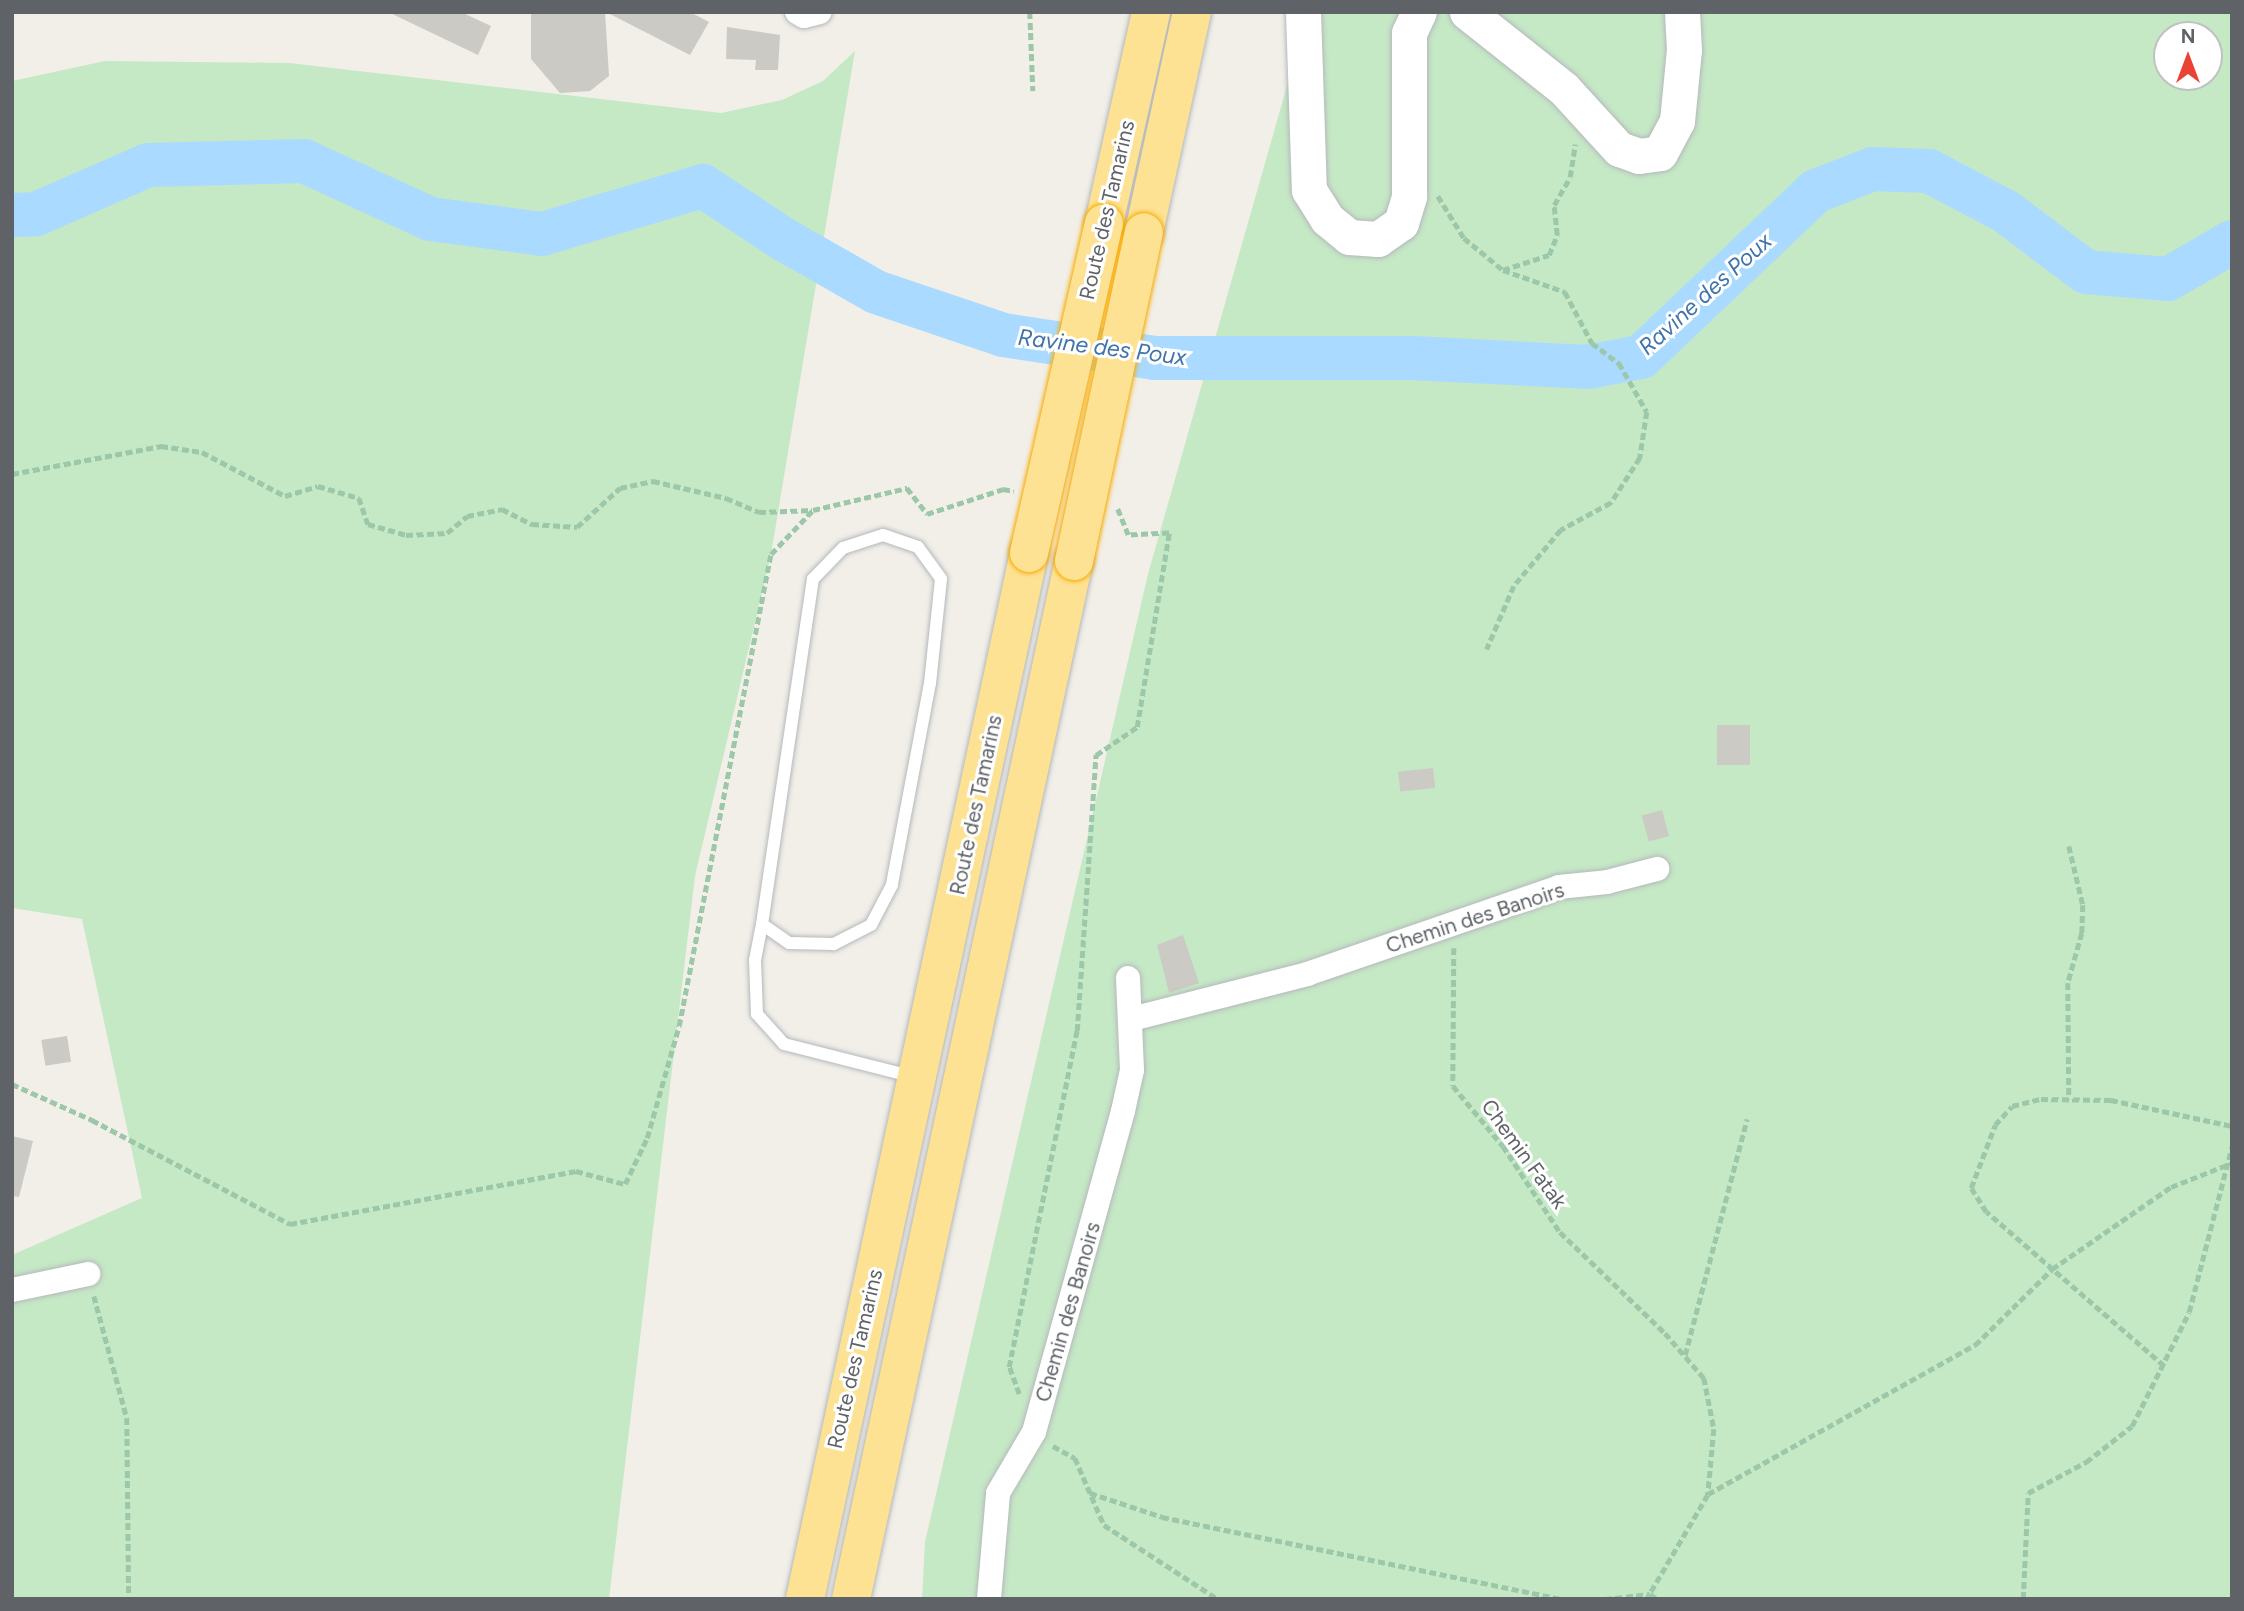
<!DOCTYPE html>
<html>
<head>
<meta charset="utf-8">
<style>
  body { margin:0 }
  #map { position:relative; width:2244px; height:1611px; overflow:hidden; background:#f1efe8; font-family:Figtree,sans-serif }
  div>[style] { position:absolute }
  .green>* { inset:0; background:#c5e8c5 }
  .river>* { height:44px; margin:-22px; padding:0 22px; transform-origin:22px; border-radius:22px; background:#aadaff }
  .building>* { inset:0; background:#cccac5; transform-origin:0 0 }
  .path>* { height:4.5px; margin-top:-2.25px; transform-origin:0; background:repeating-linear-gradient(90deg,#9cc7a9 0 7px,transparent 0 10.5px) }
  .roads { filter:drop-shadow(0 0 2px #b5b8bc) drop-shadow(0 0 2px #b5b8bc) }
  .lane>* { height:12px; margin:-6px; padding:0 6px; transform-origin:6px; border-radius:6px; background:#fff }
  .street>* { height:24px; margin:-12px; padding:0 12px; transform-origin:12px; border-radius:12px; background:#fff }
  .secondary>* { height:35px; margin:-17.5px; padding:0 17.5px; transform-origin:17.5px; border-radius:17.5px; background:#fff }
  .highway>* { height:38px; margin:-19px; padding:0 19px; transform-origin:19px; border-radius:19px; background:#fde293 }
  .bridges { filter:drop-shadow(0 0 2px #f9ab00) drop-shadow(0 0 2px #f9ab00) }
  .highway-bridge>* { height:38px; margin:-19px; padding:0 19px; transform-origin:19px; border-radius:19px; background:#fde293 }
  span { translate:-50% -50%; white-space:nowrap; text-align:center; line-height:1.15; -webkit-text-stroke:6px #fff; paint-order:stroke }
  .street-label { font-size:21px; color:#5f6368 }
  .water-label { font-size:23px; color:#4174aa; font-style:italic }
  .frame { position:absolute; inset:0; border:14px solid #5f6368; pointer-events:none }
  .north { position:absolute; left:2153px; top:21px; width:70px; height:70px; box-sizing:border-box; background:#fff; border:2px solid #bfc1c3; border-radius:50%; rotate:0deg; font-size:19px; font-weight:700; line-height:28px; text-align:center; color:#5f6368 }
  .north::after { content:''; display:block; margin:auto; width:24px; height:32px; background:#ea4335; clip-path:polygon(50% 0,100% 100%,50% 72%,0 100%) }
</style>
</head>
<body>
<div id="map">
  <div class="green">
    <div style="clip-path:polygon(evenodd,1308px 12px,2232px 12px,2232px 1599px,922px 1599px,925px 1542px,1148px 574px,1308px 12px,2167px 35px,2209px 35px,2209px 77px,2167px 77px,2167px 35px)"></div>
    <div style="clip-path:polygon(855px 51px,771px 554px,695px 876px,609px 1599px,12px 1599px,12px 1255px,142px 1198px,82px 919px,12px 908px,12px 81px,105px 61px,289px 63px,721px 113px,782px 100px,823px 81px)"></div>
  </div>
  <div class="river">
    <div style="left:12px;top:215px;width:24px;rotate:-2deg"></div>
    <div style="left:36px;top:214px;width:122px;rotate:-23.6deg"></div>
    <div style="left:148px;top:165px;width:156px;rotate:-1.5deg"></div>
    <div style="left:304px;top:161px;width:139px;rotate:24.7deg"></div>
    <div style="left:430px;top:219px;width:113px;rotate:7.6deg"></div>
    <div style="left:542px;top:234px;width:168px;rotate:-16.6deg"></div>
    <div style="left:703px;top:186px;width:96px;rotate:33.5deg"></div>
    <div style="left:783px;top:239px;width:107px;rotate:29.7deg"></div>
    <div style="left:876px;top:292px;width:134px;rotate:18.7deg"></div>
    <div style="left:1003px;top:335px;width:154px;rotate:8.6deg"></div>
    <div style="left:1155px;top:358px;width:257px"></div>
    <div style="left:1412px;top:358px;width:175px;rotate:2.9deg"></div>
    <div style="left:1587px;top:367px;width:55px;rotate:-10.5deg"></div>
    <div style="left:1641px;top:357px;width:241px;rotate:-43.5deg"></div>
    <div style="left:1816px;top:191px;width:61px;rotate:-21.1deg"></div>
    <div style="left:1873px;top:169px;width:56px;rotate:2deg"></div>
    <div style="left:1929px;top:171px;width:86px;rotate:27.8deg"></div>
    <div style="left:2005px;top:211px;width:101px;rotate:37deg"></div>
    <div style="left:2086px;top:272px;width:82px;rotate:4.9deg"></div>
    <div style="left:2168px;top:279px;width:74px;rotate:-30deg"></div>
  </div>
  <div class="building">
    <div style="clip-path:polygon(388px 12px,461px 12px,491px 26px,478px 55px)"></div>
    <div style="clip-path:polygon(531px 12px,605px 12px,609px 76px,590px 91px,560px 93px,531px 59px)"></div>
    <div style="clip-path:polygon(606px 12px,690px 12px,709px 22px,690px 55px)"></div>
    <div style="clip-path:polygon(727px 27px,780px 35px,778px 70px,755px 70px,756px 60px,726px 59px)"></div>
    <div style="left:1717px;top:725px;width:33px;height:40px"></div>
    <div style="left:1433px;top:768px;width:20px;height:35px;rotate:84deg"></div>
    <div style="left:1662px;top:810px;width:27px;height:21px;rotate:75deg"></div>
    <div style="clip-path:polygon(1183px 935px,1199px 983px,1169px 993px,1157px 945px)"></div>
    <div style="left:67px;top:1036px;width:26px;height:26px;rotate:81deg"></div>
    <div style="clip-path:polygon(12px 1136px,33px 1141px,19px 1197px,12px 1196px)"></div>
  </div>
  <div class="path">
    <div style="left:1030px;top:12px;width:79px;rotate:87.8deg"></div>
    <div style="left:1438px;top:196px;width:49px;rotate:58.2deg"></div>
    <div style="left:1464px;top:238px;width:50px;rotate:39.4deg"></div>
    <div style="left:1503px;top:270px;width:66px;rotate:19.5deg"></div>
    <div style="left:1565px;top:292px;width:58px;rotate:62.1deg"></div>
    <div style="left:1592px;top:343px;width:34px;rotate:37deg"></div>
    <div style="left:1619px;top:363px;width:56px;rotate:60.3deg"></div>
    <div style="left:1647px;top:412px;width:47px;rotate:98.7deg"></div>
    <div style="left:1640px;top:458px;width:54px;rotate:122.8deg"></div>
    <div style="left:1611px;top:503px;width:57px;rotate:151.6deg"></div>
    <div style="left:1561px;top:530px;width:73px;rotate:130deg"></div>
    <div style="left:1514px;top:586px;width:69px;rotate:113.2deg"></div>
    <div style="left:1503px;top:270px;width:48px;rotate:-18.1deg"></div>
    <div style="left:1549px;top:255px;width:22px;rotate:-68deg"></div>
    <div style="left:1557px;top:235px;width:30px;rotate:-96deg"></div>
    <div style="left:1554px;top:205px;width:32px;rotate:-60deg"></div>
    <div style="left:1570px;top:177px;width:33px;rotate:-81deg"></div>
    <div style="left:12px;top:474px;width:152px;rotate:-10.6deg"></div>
    <div style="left:161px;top:446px;width:41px;rotate:8.3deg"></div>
    <div style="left:202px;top:452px;width:94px;rotate:27.9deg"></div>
    <div style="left:285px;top:496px;width:34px;rotate:-17deg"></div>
    <div style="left:318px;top:486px;width:43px;rotate:16.3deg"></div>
    <div style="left:359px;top:498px;width:28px;rotate:71deg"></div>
    <div style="left:368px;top:524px;width:40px;rotate:16deg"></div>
    <div style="left:406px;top:535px;width:41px;rotate:-2.8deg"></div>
    <div style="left:447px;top:533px;width:26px;rotate:-40deg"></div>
    <div style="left:467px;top:516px;width:36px;rotate:-11deg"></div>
    <div style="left:502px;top:509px;width:34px;rotate:27deg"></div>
    <div style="left:532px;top:524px;width:45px;rotate:3.8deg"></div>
    <div style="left:577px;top:527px;width:58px;rotate:-42.2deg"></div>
    <div style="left:620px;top:488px;width:34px;rotate:-12deg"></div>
    <div style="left:653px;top:481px;width:75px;rotate:13.1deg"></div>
    <div style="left:726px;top:498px;width:36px;rotate:23deg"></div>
    <div style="left:759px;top:512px;width:53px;rotate:-2.2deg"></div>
    <div style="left:2069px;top:846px;width:61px;rotate:76.7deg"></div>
    <div style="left:2083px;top:905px;width:28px;rotate:92deg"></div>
    <div style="left:2082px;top:933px;width:52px;rotate:105.6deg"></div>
    <div style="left:2068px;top:983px;width:116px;rotate:89.5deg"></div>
    <div style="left:1454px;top:948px;width:138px;rotate:90.4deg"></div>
    <div style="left:1453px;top:1086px;width:78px;rotate:50.2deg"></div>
    <div style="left:1503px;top:1146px;width:103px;rotate:56.5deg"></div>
    <div style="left:1560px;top:1232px;width:146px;rotate:43.9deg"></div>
    <div style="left:1665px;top:1333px;width:60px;rotate:49.1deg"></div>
    <div style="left:1704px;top:1378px;width:52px;rotate:78.9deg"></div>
    <div style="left:1714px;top:1429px;width:66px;rotate:95.2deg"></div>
    <div style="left:1708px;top:1495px;width:121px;rotate:120.4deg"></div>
    <div style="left:12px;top:1084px;width:88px;rotate:24.2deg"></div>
    <div style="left:92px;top:1120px;width:224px;rotate:27.7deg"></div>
    <div style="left:290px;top:1224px;width:291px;rotate:-10.5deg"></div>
    <div style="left:576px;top:1171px;width:51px;rotate:14.9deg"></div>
    <div style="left:625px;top:1184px;width:51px;rotate:-64.4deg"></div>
    <div style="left:647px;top:1138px;width:116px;rotate:-74.1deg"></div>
    <div style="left:679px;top:1026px;width:481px;rotate:-79deg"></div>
    <div style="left:771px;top:554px;width:61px;rotate:-46.3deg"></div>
    <div style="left:813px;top:510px;width:97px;rotate:-13.2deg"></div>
    <div style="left:907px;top:488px;width:33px;rotate:52deg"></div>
    <div style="left:927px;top:514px;width:80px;rotate:-18.2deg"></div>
    <div style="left:1003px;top:489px;width:11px;rotate:10deg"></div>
    <div style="left:94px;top:1296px;width:126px;rotate:74.9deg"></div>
    <div style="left:127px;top:1418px;width:181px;rotate:89.4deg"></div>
    <div style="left:1685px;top:1355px;width:244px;rotate:-75.3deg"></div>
    <div style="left:2164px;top:1366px;width:235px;rotate:-139.1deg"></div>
    <div style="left:1986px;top:1212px;width:28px;rotate:-122deg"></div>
    <div style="left:1971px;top:1188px;width:67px;rotate:-69.1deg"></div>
    <div style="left:1995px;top:1125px;width:25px;rotate:-48deg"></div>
    <div style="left:2012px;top:1106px;width:30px;rotate:-14deg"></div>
    <div style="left:2041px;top:1099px;width:70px;rotate:0.8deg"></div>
    <div style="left:2111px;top:1100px;width:124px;rotate:12.1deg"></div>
    <div style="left:1019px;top:1394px;width:29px;rotate:-110deg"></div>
    <div style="left:1009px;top:1367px;width:343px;rotate:-78.6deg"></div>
    <div style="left:1077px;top:1031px;width:277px;rotate:-86.1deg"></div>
    <div style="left:1096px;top:755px;width:50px;rotate:-34.3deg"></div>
    <div style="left:1137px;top:727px;width:197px;rotate:-80.6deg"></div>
    <div style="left:1169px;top:533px;width:41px;rotate:177.2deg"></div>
    <div style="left:1128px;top:535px;width:31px;rotate:-112deg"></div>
    <div style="left:1053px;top:1446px;width:25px;rotate:29deg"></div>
    <div style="left:1075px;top:1458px;width:73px;rotate:66.6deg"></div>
    <div style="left:1104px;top:1525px;width:136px;rotate:33deg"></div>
    <div style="left:1090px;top:1493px;width:76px;rotate:18.4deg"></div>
    <div style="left:1162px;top:1517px;width:407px;rotate:11.6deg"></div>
    <div style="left:1708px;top:1494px;width:306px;rotate:-29.2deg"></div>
    <div style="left:1975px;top:1345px;width:108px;rotate:-44.6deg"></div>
    <div style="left:2052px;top:1269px;width:145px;rotate:-34.6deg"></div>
    <div style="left:2171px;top:1187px;width:66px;rotate:-21.5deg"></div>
    <div style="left:1605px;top:1599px;width:45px;rotate:-6.3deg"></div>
    <div style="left:1650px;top:1594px;width:9px;rotate:36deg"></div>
    <div style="left:2023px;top:1599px;width:106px;rotate:-87.3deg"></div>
    <div style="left:2028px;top:1493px;width:66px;rotate:-28.1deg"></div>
    <div style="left:2086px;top:1462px;width:58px;rotate:-38deg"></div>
    <div style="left:2132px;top:1426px;width:127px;rotate:-63.4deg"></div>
    <div style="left:2189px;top:1312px;width:171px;rotate:-75.5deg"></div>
  </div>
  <div class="roads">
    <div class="lane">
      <div style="left:883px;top:535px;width:37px;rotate:19deg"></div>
      <div style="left:918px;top:547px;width:39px;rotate:54deg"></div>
      <div style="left:941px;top:579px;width:105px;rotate:96deg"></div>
      <div style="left:930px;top:683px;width:206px;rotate:100.7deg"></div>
      <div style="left:892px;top:885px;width:45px;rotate:117.7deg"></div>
      <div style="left:871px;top:925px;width:42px;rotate:152.8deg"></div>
      <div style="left:834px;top:944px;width:45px;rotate:-178.7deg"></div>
      <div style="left:789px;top:943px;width:33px;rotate:-145deg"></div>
      <div style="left:762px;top:924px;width:349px;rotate:-81.6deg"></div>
      <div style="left:813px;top:579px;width:43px;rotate:-45.9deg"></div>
      <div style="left:843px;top:548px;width:42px;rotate:-18deg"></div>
      <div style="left:762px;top:924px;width:37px;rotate:101deg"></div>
      <div style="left:755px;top:960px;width:54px;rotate:87.9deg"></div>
      <div style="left:757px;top:1014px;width:40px;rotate:48deg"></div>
      <div style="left:784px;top:1044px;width:134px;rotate:14.2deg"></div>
    </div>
    <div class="street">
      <div style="left:797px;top:12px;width:8px;rotate:30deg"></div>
      <div style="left:804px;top:16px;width:16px;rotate:-14deg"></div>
      <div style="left:1132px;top:1019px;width:181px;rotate:-14.4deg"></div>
      <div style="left:1307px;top:974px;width:267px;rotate:-19deg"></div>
      <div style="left:1559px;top:887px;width:48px;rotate:-5.9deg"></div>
      <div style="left:1607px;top:882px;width:52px;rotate:-14.6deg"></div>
      <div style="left:12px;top:1290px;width:78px;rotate:-11.9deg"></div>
      <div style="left:989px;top:1599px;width:106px;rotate:-85.1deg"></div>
      <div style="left:998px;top:1493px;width:71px;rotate:-59.5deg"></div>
      <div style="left:1034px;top:1432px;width:333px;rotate:-74.5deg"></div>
      <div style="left:1123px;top:1111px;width:42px;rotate:-77.6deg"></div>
      <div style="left:1132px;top:1070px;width:92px;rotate:-92.5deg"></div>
    </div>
    <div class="secondary">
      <div style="left:1303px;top:12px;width:178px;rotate:88.1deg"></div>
      <div style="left:1309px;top:190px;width:34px;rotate:58deg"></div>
      <div style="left:1327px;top:219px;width:28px;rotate:39deg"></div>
      <div style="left:1349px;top:237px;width:29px;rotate:4deg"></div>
      <div style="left:1378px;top:239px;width:28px;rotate:-35deg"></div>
      <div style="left:1401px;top:223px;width:28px;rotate:-73deg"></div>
      <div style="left:1409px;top:196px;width:163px;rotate:-90deg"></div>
      <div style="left:1409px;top:33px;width:23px;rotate:-65deg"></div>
      <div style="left:1467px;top:12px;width:124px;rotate:38.4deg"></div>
      <div style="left:1564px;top:89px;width:81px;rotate:47.5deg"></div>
      <div style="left:1619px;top:149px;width:21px;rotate:19deg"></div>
      <div style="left:1639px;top:156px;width:21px;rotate:-8deg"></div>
      <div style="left:1660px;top:153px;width:36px;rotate:-62deg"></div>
      <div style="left:1677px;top:121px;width:71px;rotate:-84.4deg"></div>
      <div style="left:1684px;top:50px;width:38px;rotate:-93deg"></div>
    </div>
    <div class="highway">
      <div style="left:1104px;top:223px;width:216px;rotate:-77.4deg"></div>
      <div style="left:1144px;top:232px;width:225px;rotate:-77.7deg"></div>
      <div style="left:805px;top:1599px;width:1070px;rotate:-77.91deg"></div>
      <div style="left:851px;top:1599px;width:1062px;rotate:-77.88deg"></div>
    </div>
  </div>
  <div class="bridges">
    <div class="highway-bridge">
      <div style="left:1029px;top:553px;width:338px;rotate:-77.2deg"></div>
      <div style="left:1074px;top:561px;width:336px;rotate:-78deg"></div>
    </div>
  </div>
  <div class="street-label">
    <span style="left:1107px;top:210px;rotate:-77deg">Route des Tamarins</span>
    <span style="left:976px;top:805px;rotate:-78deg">Route des Tamarins</span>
    <span style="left:1475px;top:918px;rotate:-18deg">Chemin des Banoirs</span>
    <span style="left:1524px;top:1154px;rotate:54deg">Chemin Fatak</span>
    <span style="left:1068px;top:1312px;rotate:-74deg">Chemin des Banoirs</span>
    <span style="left:855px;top:1359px;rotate:-77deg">Route des Tamarins</span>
  </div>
  <div class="water-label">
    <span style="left:1705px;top:294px;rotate:-42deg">Ravine des Poux</span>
    <span style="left:1102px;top:347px;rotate:7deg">Ravine des Poux</span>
  </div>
  <div class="frame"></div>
  <div class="north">N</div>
</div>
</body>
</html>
